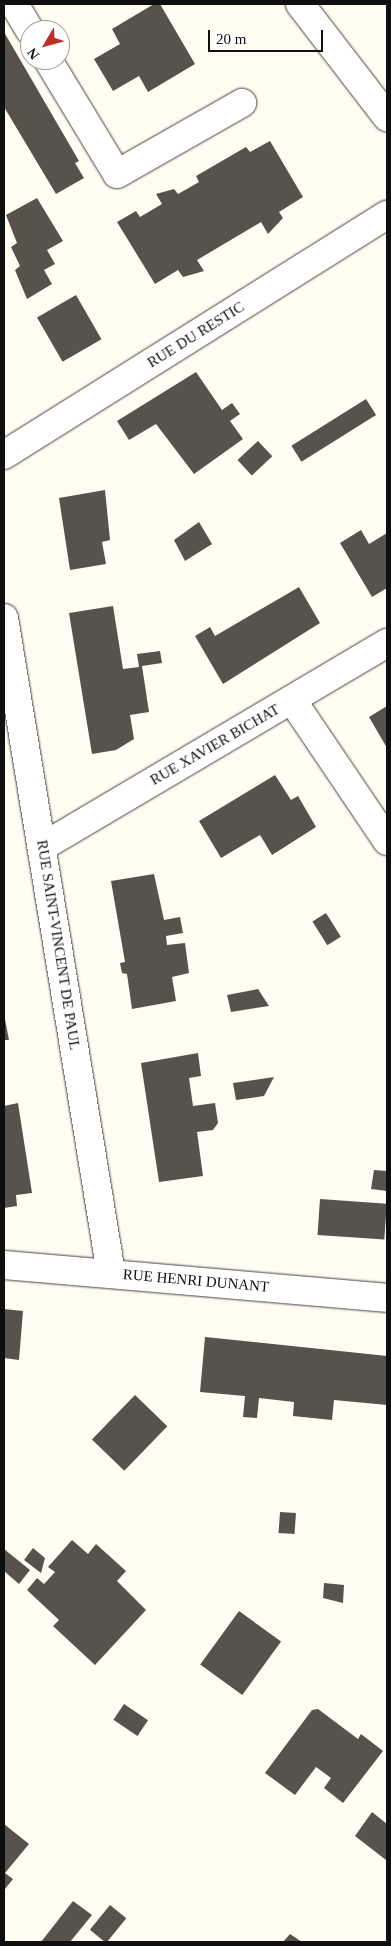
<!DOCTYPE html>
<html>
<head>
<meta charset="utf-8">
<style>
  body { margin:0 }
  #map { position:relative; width:391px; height:1946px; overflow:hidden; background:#fffdf2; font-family:"Times New Roman",serif }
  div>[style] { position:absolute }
  .building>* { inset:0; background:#58524c; transform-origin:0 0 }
  .roads { filter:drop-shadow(0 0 1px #424242) drop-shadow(0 0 1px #424242) }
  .minor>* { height:28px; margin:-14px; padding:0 14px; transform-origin:14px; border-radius:14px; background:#fff }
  span { translate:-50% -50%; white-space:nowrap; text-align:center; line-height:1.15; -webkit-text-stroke:5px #fff; paint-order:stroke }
  .street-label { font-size:15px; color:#0f0f0f }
  .frame { position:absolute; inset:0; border:5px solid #0f0f0f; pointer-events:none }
  .north { position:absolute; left:20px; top:20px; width:50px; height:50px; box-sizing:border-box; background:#fff; border:1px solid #9f9f9f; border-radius:50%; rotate:233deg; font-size:14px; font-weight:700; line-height:20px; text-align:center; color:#0f0f0f }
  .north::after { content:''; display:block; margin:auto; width:18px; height:22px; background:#be2f29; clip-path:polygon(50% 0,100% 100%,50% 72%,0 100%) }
  .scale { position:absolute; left:208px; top:30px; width:115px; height:22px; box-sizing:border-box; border:2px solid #0f0f0f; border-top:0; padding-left:6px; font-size:15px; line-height:18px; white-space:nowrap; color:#0f0f0f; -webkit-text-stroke:4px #fff; paint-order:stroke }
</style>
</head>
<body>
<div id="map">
  <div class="building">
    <div style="clip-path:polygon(154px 4px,160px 4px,195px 64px,148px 92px,139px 76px,113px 91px,94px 59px,120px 44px,112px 29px)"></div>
    <div style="clip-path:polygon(4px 32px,79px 161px,75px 163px,84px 178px,56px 194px,4px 107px)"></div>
    <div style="clip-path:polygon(270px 141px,303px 197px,279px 212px,283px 218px,268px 234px,261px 222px,197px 260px,204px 271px,183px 277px,178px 270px,155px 284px,117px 222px,136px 211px,140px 217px,162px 204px,156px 194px,174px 189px,178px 194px,199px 182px,196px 176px,246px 147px,250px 152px)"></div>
    <div style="clip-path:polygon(37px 198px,63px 241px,47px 250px,55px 264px,44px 270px,52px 284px,27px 299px,15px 270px,20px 266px,11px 247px,17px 243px,6px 215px)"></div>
    <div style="left:76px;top:295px;width:51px;height:45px;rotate:60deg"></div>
    <div style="clip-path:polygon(196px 372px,222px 410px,232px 403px,240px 414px,230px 421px,243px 439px,194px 474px,156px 424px,129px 440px,117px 421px)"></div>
    <div style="left:366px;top:399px;width:19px;height:88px;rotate:58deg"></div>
    <div style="left:258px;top:441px;width:21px;height:28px;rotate:47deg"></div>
    <div style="clip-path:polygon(105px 490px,110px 540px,102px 542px,106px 564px,70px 570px,59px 498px)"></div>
    <div style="clip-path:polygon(199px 522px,212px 544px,185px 561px,174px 540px)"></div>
    <div style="clip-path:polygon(361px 530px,369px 544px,387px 533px,387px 588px,372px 597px,340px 543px)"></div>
    <div style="clip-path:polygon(299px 587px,320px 623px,223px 684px,195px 636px,210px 627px,215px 636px)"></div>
    <div style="clip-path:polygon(113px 606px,123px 669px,139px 667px,137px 654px,160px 651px,162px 663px,142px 666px,149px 712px,130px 715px,134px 739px,116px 750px,92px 754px,69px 613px)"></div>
    <div style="clip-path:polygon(387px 706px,387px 748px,369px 717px)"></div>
    <div style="clip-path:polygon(275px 775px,291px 800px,298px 796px,316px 827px,272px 855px,260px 835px,221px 858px,199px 821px)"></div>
    <div style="clip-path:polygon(154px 874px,164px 920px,180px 917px,183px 933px,166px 936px,167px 945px,185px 943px,189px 973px,172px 977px,176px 1001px,132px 1009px,127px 974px,122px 973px,120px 963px,125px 962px,111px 881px)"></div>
    <div style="left:326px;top:913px;width:28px;height:16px;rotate:58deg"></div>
    <div style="clip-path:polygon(258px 989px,269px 1006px,231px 1012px,227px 995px)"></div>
    <div style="clip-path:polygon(4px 1014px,9px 1040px,4px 1040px)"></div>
    <div style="clip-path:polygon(198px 1053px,201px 1076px,189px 1078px,193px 1106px,215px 1103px,218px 1123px,213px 1130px,197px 1132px,203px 1176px,159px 1182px,141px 1063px)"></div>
    <div style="clip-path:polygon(274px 1077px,264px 1096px,236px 1100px,233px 1083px)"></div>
    <div style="clip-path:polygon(18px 1103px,32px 1193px,16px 1195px,17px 1206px,4px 1208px,4px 1106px)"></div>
    <div style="clip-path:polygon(374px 1170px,387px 1171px,387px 1191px,371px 1189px)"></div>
    <div style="left:320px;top:1199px;width:67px;height:36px;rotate:4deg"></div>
    <div style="clip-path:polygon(4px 1309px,23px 1311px,19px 1360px,4px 1358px)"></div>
    <div style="clip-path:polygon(205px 1337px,387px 1356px,387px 1405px,334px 1400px,332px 1420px,293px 1416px,294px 1402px,259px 1398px,257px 1418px,243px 1417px,245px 1396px,200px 1392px)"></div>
    <div style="left:135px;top:1395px;width:45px;height:62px;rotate:44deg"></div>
    <div style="left:280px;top:1512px;width:16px;height:21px;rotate:4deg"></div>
    <div style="clip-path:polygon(72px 1540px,88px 1554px,96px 1544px,126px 1571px,117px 1581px,146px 1610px,95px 1665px,53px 1626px,59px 1620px,27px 1590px,37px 1578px,44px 1584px,55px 1572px,48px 1567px)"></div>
    <div style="clip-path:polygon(33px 1548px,45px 1558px,41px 1573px,24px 1560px)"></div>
    <div style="clip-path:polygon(4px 1549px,30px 1570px,19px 1584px,4px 1571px)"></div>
    <div style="clip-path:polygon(324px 1583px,344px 1585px,343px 1603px,323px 1598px)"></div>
    <div style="left:239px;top:1611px;width:52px;height:66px;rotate:36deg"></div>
    <div style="left:124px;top:1704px;width:29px;height:19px;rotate:34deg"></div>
    <div style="clip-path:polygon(318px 1709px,358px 1739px,361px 1734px,383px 1751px,343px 1803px,324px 1788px,331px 1778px,316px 1767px,295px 1795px,265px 1773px,312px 1710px)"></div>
    <div style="clip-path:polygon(372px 1812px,387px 1824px,386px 1860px,355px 1836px)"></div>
    <div style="clip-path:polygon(4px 1824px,29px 1844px,5px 1873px,13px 1879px,5px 1889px)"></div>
    <div style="clip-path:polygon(73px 1901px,92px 1915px,70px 1942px,41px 1942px)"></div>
    <div style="left:110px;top:1905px;width:21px;height:32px;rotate:39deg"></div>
    <div style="clip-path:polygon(290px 1934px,302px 1942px,283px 1942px)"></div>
  </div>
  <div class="roads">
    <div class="minor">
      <div style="left:14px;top:4px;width:31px;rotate:59deg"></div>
      <div style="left:300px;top:4px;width:143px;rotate:52.4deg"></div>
      <div style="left:48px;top:60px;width:133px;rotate:58.8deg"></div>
      <div style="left:117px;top:174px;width:144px;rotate:-29.6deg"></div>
      <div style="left:4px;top:455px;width:452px;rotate:-32.1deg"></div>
      <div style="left:4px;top:618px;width:664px;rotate:80.72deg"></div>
      <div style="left:292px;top:700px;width:170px;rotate:56deg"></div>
      <div style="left:42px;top:847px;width:401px;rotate:-30.6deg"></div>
      <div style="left:4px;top:1265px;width:384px;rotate:4.9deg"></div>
    </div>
  </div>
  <div class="street-label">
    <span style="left:196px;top:335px;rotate:-32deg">RUE DU RESTIC</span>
    <span style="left:215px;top:745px;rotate:-30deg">RUE XAVIER BICHAT</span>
    <span style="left:58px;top:945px;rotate:81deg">RUE SAINT-VINCENT DE PAUL</span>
    <span style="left:196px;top:1281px;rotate:5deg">RUE HENRI DUNANT</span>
  </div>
  <div class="frame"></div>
  <div class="north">N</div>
  <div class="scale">20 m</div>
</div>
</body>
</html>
